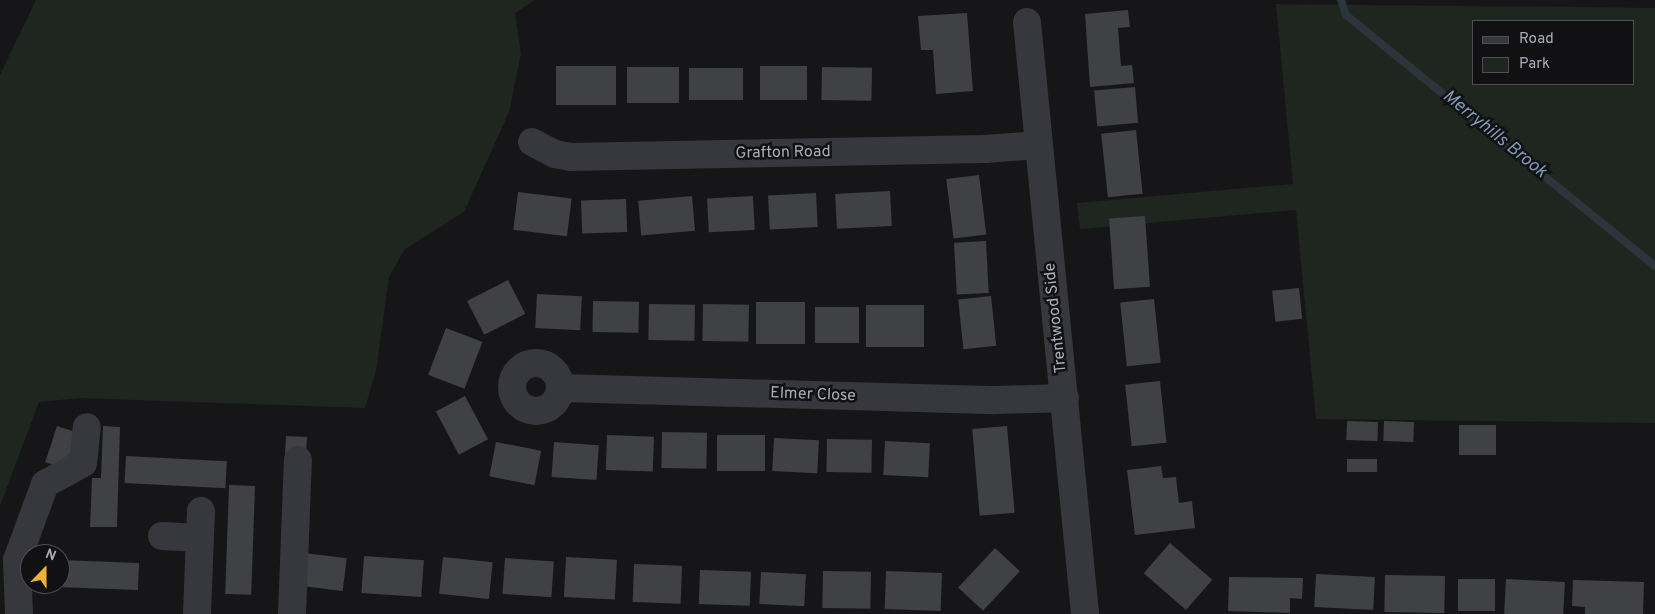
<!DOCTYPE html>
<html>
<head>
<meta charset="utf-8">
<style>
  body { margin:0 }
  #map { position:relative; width:1655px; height:614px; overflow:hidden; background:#161618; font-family:Overpass,sans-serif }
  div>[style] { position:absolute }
  .green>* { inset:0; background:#1e261f }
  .stream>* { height:8px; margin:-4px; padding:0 4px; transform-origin:4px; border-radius:4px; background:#2c353c }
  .building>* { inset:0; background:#404145; transform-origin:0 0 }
  .minor>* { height:28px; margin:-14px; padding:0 14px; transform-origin:14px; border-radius:14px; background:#37383d }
  .minor>.ring { margin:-14px; padding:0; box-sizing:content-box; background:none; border:28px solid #37383d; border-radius:50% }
  span { translate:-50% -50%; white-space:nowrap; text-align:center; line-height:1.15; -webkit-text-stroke:5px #111113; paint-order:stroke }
  .street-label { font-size:16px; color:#a8adb8 }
  .water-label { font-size:18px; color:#7f9bb3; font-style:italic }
  .legend { position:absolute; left:1472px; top:20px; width:162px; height:65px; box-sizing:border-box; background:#111113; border:1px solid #4d4f55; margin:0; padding:6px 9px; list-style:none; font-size:15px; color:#a8adb8 }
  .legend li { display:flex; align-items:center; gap:10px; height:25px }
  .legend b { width:25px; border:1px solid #4d4f55 }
  .north { position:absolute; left:20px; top:544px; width:50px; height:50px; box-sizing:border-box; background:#111113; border:1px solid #4d4f55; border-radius:50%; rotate:22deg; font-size:14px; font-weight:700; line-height:20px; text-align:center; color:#a8adb8 }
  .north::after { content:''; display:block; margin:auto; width:18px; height:22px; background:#f2b134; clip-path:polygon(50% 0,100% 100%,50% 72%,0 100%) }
</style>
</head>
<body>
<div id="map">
  <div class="green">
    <div style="clip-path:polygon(36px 0,535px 0,515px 13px,521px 54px,509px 112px,464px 212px,405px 249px,389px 277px,376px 371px,365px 408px,80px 398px,39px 402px,0 506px,0 75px)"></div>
    <div style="clip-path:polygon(evenodd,1276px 4px,1655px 8px,1655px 423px,1316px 419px,1296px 210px,1080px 229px,1077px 203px,1293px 184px,1276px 4px,1474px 21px,1634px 21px,1634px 84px,1474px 84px,1474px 21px)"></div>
  </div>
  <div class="stream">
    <div style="left:1341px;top:0;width:16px;rotate:72deg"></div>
    <div style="left:1346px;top:15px;width:398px;rotate:39.1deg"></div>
  </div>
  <div class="building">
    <div style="clip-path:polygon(1128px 10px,1130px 27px,1118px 28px,1121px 66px,1132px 65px,1134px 83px,1090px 87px,1085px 14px)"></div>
    <div style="clip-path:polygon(967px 13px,973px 91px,936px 94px,933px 50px,921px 50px,918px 16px)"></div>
    <div style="left:556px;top:66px;width:60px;height:39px"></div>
    <div style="left:760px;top:66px;width:47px;height:34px"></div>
    <div style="left:679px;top:67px;width:36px;height:52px;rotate:90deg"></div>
    <div style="left:822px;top:67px;width:50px;height:33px;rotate:1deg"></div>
    <div style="left:689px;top:68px;width:54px;height:32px"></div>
    <div style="left:1135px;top:87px;width:36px;height:41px;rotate:85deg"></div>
    <div style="left:1136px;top:130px;width:64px;height:35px;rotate:84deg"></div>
    <div style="left:979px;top:175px;width:60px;height:33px;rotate:83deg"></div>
    <div style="left:890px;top:191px;width:35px;height:55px;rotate:87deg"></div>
    <div style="left:518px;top:192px;width:54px;height:38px;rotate:7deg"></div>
    <div style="left:816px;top:193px;width:34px;height:48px;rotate:87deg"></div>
    <div style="left:692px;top:196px;width:35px;height:54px;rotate:85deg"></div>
    <div style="left:753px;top:196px;width:34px;height:46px;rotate:87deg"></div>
    <div style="left:626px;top:199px;width:33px;height:45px;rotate:88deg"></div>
    <div style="left:1145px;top:216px;width:71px;height:36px;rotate:86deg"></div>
    <div style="left:986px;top:241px;width:52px;height:32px;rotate:87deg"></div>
    <div style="left:508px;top:280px;width:38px;height:46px;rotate:63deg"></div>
    <div style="left:1299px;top:288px;width:31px;height:27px;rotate:84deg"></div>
    <div style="left:537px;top:294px;width:45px;height:34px;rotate:3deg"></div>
    <div style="left:991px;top:296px;width:50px;height:33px;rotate:84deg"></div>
    <div style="left:1154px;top:299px;width:64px;height:34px;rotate:84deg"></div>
    <div style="left:593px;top:301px;width:46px;height:31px;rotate:1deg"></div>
    <div style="left:756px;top:302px;width:49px;height:42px"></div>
    <div style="left:649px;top:304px;width:46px;height:36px;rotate:1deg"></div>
    <div style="left:703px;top:304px;width:46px;height:37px;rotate:1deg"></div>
    <div style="left:866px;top:305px;width:58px;height:42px"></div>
    <div style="left:815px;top:307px;width:44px;height:36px"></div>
    <div style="left:446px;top:328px;width:39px;height:50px;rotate:21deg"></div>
    <div style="left:1160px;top:381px;width:62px;height:35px;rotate:84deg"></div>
    <div style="left:465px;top:396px;width:49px;height:33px;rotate:62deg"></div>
    <div style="left:1347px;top:421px;width:31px;height:19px;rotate:2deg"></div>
    <div style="left:1384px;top:421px;width:30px;height:20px;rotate:2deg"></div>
    <div style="left:1459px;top:425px;width:37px;height:30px"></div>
    <div style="left:57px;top:426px;width:22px;height:38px;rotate:18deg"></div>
    <div style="clip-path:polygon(103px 426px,120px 427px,117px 527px,90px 527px,92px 478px,101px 478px)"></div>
    <div style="left:1007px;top:426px;width:87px;height:35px;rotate:85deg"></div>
    <div style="left:662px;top:432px;width:45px;height:36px;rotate:1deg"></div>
    <div style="left:607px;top:435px;width:47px;height:35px;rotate:2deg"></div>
    <div style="left:717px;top:435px;width:48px;height:36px"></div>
    <div style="left:286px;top:436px;width:21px;height:18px;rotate:3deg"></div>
    <div style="left:774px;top:438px;width:45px;height:33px;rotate:3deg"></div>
    <div style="left:827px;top:439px;width:45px;height:33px;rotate:1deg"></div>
    <div style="left:885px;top:441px;width:45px;height:34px;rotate:3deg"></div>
    <div style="left:496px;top:442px;width:46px;height:35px;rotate:11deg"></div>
    <div style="left:554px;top:442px;width:45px;height:35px;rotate:4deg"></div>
    <div style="left:126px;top:456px;width:101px;height:27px;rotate:3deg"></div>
    <div style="left:1347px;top:459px;width:30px;height:13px"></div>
    <div style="clip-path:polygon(1161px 466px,1163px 478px,1176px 477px,1179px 503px,1192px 501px,1195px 528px,1135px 535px,1127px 470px)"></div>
    <div style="left:229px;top:485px;width:26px;height:109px;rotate:2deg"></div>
    <div style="left:1170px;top:543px;width:56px;height:40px;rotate:41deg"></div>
    <div style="left:995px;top:548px;width:34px;height:54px;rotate:43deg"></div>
    <div style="left:304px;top:553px;width:43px;height:33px;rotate:7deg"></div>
    <div style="left:364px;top:556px;width:60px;height:37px;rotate:4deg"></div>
    <div style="left:443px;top:557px;width:50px;height:37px;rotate:6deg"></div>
    <div style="left:566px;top:557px;width:51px;height:40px;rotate:3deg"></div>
    <div style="left:505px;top:558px;width:49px;height:36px;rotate:4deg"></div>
    <div style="clip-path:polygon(60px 560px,139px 563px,138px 590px,30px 586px,60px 584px)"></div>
    <div style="left:634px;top:564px;width:48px;height:38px;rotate:2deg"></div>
    <div style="left:700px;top:570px;width:51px;height:34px;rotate:2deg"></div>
    <div style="left:823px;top:571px;width:48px;height:37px;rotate:1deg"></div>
    <div style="left:886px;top:571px;width:56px;height:38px;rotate:2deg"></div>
    <div style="left:761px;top:572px;width:45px;height:32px;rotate:3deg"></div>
    <div style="left:1316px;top:574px;width:59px;height:33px;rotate:3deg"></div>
    <div style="left:1385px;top:575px;width:60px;height:37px;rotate:1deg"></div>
    <div style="clip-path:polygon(1229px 577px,1303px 578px,1302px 599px,1290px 598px,1290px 613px,1228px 611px)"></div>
    <div style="left:1458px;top:579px;width:37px;height:32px"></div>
    <div style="left:1506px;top:579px;width:59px;height:35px;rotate:3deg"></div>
    <div style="clip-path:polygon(1573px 580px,1644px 582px,1643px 614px,1585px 614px,1585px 607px,1572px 606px)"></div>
  </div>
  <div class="minor">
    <div style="left:1027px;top:22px;width:595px;rotate:84.4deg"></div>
    <div style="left:532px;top:142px;width:26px;rotate:28deg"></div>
    <div style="left:555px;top:154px;width:15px;rotate:11deg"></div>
    <div style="left:570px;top:157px;width:415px;rotate:-1.1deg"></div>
    <div style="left:985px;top:149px;width:53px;rotate:-4.3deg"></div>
    <div class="ring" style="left:512px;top:363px;width:20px;height:20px"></div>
    <div style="left:561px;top:388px;width:435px;rotate:1.6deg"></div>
    <div style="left:996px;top:400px;width:69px;rotate:-1.7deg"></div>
    <div style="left:162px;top:536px;width:38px;rotate:3deg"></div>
    <div style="left:19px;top:614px;width:54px;rotate:-92.1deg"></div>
    <div style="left:17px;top:560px;width:81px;rotate:-69.8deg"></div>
    <div style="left:45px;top:484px;width:43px;rotate:-28.9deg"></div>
    <div style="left:83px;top:463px;width:36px;rotate:-84deg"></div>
    <div style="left:197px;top:614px;width:103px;rotate:-87.8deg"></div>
    <div style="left:292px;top:614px;width:154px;rotate:-87.8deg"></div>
  </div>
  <div class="street-label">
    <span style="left:783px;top:153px;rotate:-1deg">Grafton Road</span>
    <span style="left:1056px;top:318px;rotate:-96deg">Trentwood Side</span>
    <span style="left:813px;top:395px;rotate:2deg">Elmer Close</span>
  </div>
  <div class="water-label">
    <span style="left:1494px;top:135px;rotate:39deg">Merryhills Brook</span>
  </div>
  <ul class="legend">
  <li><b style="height:6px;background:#37383d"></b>Road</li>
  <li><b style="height:14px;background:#1e261f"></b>Park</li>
  </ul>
  <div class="north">N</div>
</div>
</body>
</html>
